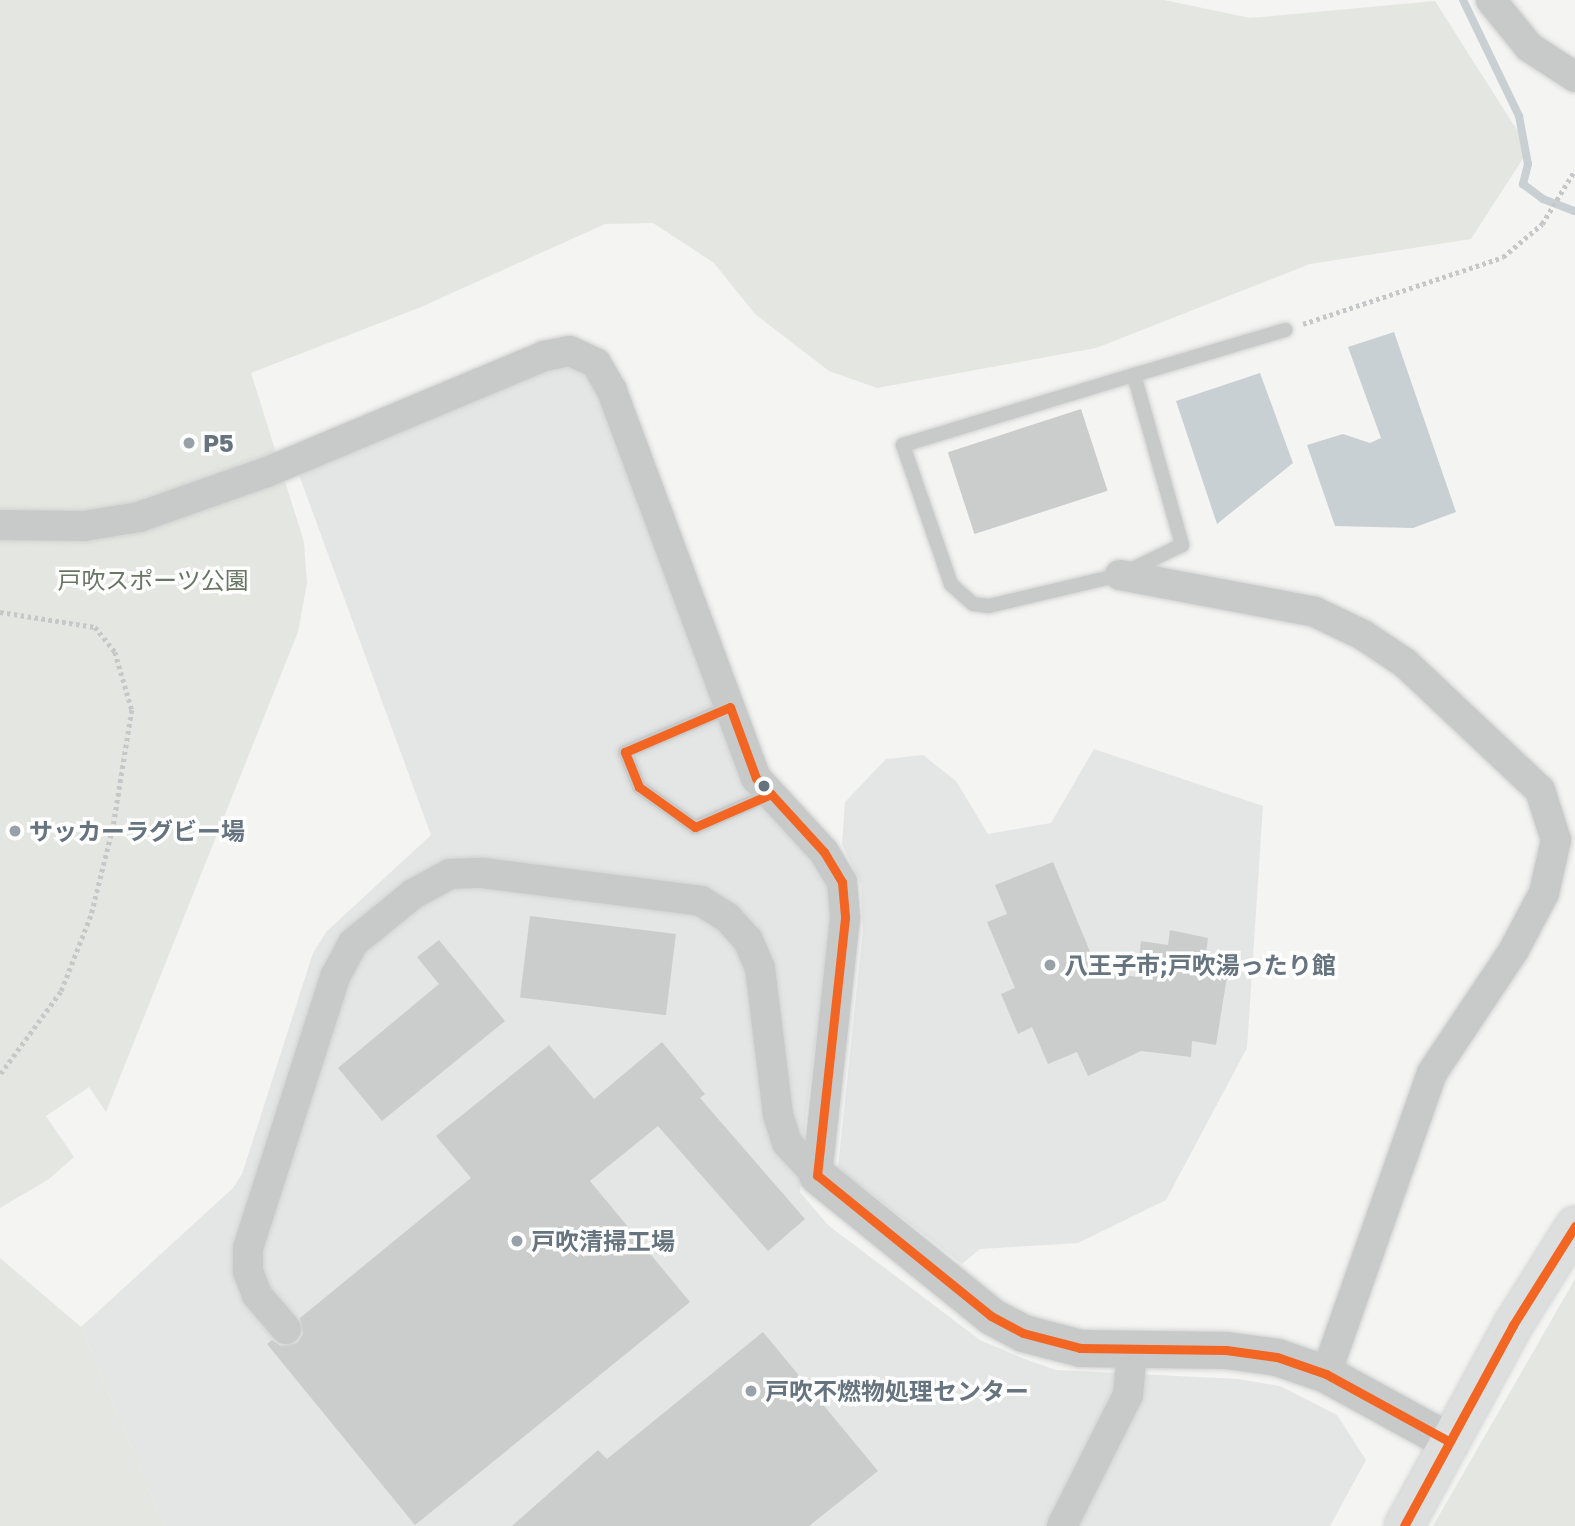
<!DOCTYPE html>
<html>
<head>
<meta charset="utf-8">
<style>
  body { margin:0 }
  #map { position:relative; width:1575px; height:1526px; overflow:hidden; background:#f4f4f2; font-family:"Golos Text","Noto Sans JP",sans-serif }
  div>[style] { position:absolute }
  .built>* { inset:0; background:#e4e5e5 }
  .green>* { inset:0; background:#e4e6e1 }
  .water>* { inset:0; background:#c9d0d3 }
  .stream>* { height:8px; margin:-4px; padding:0 4px; transform-origin:4px; border-radius:4px; background:#c9d0d3 }
  .building>* { inset:0; background:#cbcccc; transform-origin:0 0 }
  .path>* { height:4.5px; margin-top:-2.25px; transform-origin:0; background:repeating-linear-gradient(90deg,#c6c7c8 0 3.5px,transparent 0 7px) }
  .roads { filter:drop-shadow(0 0 2px #d1d2d2) drop-shadow(0 0 2px #d1d2d2) }
  .service>* { height:14px; margin:-7px; padding:0 7px; transform-origin:7px; border-radius:7px; background:#c8caca }
  .minor>* { height:30px; margin:-15px; padding:0 15px; transform-origin:15px; border-radius:15px; background:#c8caca }
  .tertiary>* { height:37px; margin:-18.5px; padding:0 18.5px; transform-origin:18.5px; border-radius:18.5px; background:#c8caca }
  .primary>* { height:38px; margin:-19px; padding:0 19px; transform-origin:19px; border-radius:19px; background:#dddede }
  .bus-1>* { height:9px; margin:-4.5px; padding:0 4.5px; transform-origin:4.5px; border-radius:4.5px; background:#f26522 }
  .dots>* { width:19px; height:19px; translate:-50% -50%; box-sizing:border-box; border:4px solid #fff; border-radius:50% }
  span { translate:-50% -50%; white-space:nowrap; text-align:center; line-height:1.15; -webkit-text-stroke:7px #fff; paint-order:stroke }
  .poi-label { font-size:24px; color:#667480; font-weight:700 }
  .left { translate:0 -50%; text-align:left }
  .park-label { font-size:24px; color:#687764 }
</style>
</head>
<body>
<div id="map">
  <div class="built">
    <div style="clip-path:polygon(551px 367px,572px 368px,589px 379px,600px 397px,747px 786px,817px 862px,830px 887px,834px 908px,806px 1114px,800px 1192px,828px 1225px,980px 1340px,1022px 1358px,1056px 1370px,1238px 1379px,1280px 1386px,1337px 1415px,1366px 1460px,1330px 1526px,164px 1526px,81px 1327px,233px 1188px,242px 1174px,313px 953px,327px 931px,431px 835px,299px 475px)"></div>
    <div style="clip-path:polygon(1094px 749px,1263px 806px,1247px 1048px,1166px 1200px,1078px 1243px,980px 1249px,962px 1264px,838px 1168px,863px 928px,861px 885px,842px 844px,845px 802px,886px 759px,923px 755px,956px 781px,988px 834px,1051px 823px)"></div>
  </div>
  <div class="green">
    <div style="clip-path:polygon(0 0,1164px 0,1250px 18px,1435px 1px,1529px 149px,1471px 239px,1310px 264px,1096px 348px,877px 388px,829px 371px,755px 314px,714px 263px,653px 223px,605px 224px,421px 307px,251px 373px,304px 542px,307px 583px,298px 632px,106px 1112px,89px 1087px,46px 1116px,74px 1157px,49px 1179px,0 1208px)"></div>
    <div style="clip-path:polygon(0 1258px,81px 1327px,164px 1526px,0 1526px)"></div>
    <div style="clip-path:polygon(1575px 1279px,1575px 1526px,1433px 1526px)"></div>
  </div>
  <div class="water">
    <div style="clip-path:polygon(1394px 332px,1456px 512px,1413px 528px,1335px 526px,1307px 445px,1343px 434px,1370px 443px,1381px 438px,1348px 347px)"></div>
    <div style="clip-path:polygon(1260px 373px,1293px 463px,1217px 524px,1176px 401px)"></div>
  </div>
  <div class="stream">
    <div style="left:1463px;top:0;width:129px;rotate:64.2deg"></div>
    <div style="left:1519px;top:116px;width:49px;rotate:79.4deg"></div>
    <div style="left:1528px;top:164px;width:21px;rotate:104deg"></div>
    <div style="left:1523px;top:184px;width:25px;rotate:37deg"></div>
    <div style="left:1543px;top:199px;width:34px;rotate:21deg"></div>
  </div>
  <div class="building">
    <div style="left:1081px;top:409px;width:86px;height:140px;rotate:72deg"></div>
    <div style="clip-path:polygon(1053px 862px,1098px 971px,1137px 977px,1141px 941px,1168px 945px,1170px 930px,1208px 938px,1206px 953px,1230px 958px,1216px 1045px,1192px 1041px,1191px 1057px,1141px 1051px,1088px 1076px,1077px 1052px,1048px 1064px,1032px 1027px,1018px 1034px,1001px 994px,1015px 988px,987px 922px,1007px 914px,995px 885px)"></div>
    <div style="left:530px;top:916px;width:147px;height:82px;rotate:7deg"></div>
    <div style="clip-path:polygon(439px 940px,505px 1021px,382px 1121px,338px 1068px,439px 984px,417px 957px)"></div>
    <div style="clip-path:polygon(662px 1042px,705px 1094px,700px 1098px,805px 1219px,768px 1251px,658px 1126px,590px 1181px,690px 1302px,415px 1525px,267px 1344px,272px 1340px,281px 1346px,297px 1343px,303px 1334px,300px 1318px,471px 1178px,436px 1136px,549px 1045px,594px 1099px)"></div>
    <div style="clip-path:polygon(763px 1332px,878px 1471px,809px 1526px,512px 1526px,598px 1450px,607px 1459px)"></div>
  </div>
  <div class="path">
    <div style="left:1303px;top:324px;width:211px;rotate:-18.5deg"></div>
    <div style="left:1503px;top:257px;width:51px;rotate:-40.2deg"></div>
    <div style="left:1542px;top:224px;width:63px;rotate:-58.6deg"></div>
    <div style="left:0;top:612px;width:96px;rotate:9deg"></div>
    <div style="left:95px;top:627px;width:32px;rotate:51deg"></div>
    <div style="left:115px;top:652px;width:60px;rotate:73.7deg"></div>
    <div style="left:132px;top:710px;width:120px;rotate:99.1deg"></div>
    <div style="left:113px;top:828px;width:91px;rotate:104deg"></div>
    <div style="left:91px;top:916px;width:82px;rotate:111.5deg"></div>
    <div style="left:61px;top:992px;width:103px;rotate:126.3deg"></div>
  </div>
  <div class="roads">
    <div class="service">
      <div style="left:1134px;top:375px;width:177px;rotate:74.2deg"></div>
      <div style="left:1182px;top:545px;width:69px;rotate:154.2deg"></div>
      <div style="left:1120px;top:575px;width:135px;rotate:166.7deg"></div>
      <div style="left:989px;top:606px;width:16px;rotate:-173deg"></div>
      <div style="left:973px;top:604px;width:30px;rotate:-138deg"></div>
      <div style="left:951px;top:584px;width:147px;rotate:-109.1deg"></div>
      <div style="left:903px;top:445px;width:241px;rotate:-16.9deg"></div>
      <div style="left:1134px;top:375px;width:158px;rotate:-16.6deg"></div>
      <div style="left:730px;top:707px;width:114px;rotate:156.8deg"></div>
      <div style="left:625px;top:752px;width:38px;rotate:68deg"></div>
      <div style="left:639px;top:787px;width:69px;rotate:35.5deg"></div>
      <div style="left:695px;top:827px;width:83px;rotate:-23.5deg"></div>
    </div>
    <div class="minor">
      <div style="left:1491px;top:0;width:60px;rotate:51deg"></div>
      <div style="left:1529px;top:47px;width:55px;rotate:33.1deg"></div>
      <div style="left:0;top:525px;width:84px;rotate:0.7deg"></div>
      <div style="left:84px;top:526px;width:56px;rotate:-9.3deg"></div>
      <div style="left:139px;top:517px;width:136px;rotate:-19.4deg"></div>
      <div style="left:267px;top:472px;width:300px;rotate:-22.7deg"></div>
      <div style="left:544px;top:356px;width:26px;rotate:-11deg"></div>
      <div style="left:570px;top:351px;width:29px;rotate:25deg"></div>
      <div style="left:596px;top:363px;width:32px;rotate:60deg"></div>
      <div style="left:612px;top:391px;width:413px;rotate:69.6deg"></div>
      <div style="left:756px;top:778px;width:100px;rotate:47.4deg"></div>
      <div style="left:824px;top:852px;width:35px;rotate:59deg"></div>
      <div style="left:842px;top:882px;width:36px;rotate:85deg"></div>
      <div style="left:845px;top:918px;width:259px;rotate:96.2deg"></div>
      <div style="left:1120px;top:575px;width:198px;rotate:10.7deg"></div>
      <div style="left:1315px;top:612px;width:53px;rotate:25.6deg"></div>
      <div style="left:1363px;top:635px;width:50px;rotate:33.7deg"></div>
      <div style="left:1405px;top:663px;width:185px;rotate:43.3deg"></div>
      <div style="left:1540px;top:790px;width:52px;rotate:72.3deg"></div>
      <div style="left:1556px;top:840px;width:54px;rotate:102.8deg"></div>
      <div style="left:1544px;top:893px;width:64px;rotate:117.8deg"></div>
      <div style="left:1514px;top:950px;width:148px;rotate:123.7deg"></div>
      <div style="left:1432px;top:1073px;width:319px;rotate:109.4deg"></div>
      <div style="left:286px;top:1329px;width:45px;rotate:-130.5deg"></div>
      <div style="left:257px;top:1295px;width:26px;rotate:-111deg"></div>
      <div style="left:248px;top:1271px;width:23px;rotate:-90deg"></div>
      <div style="left:248px;top:1248px;width:285px;rotate:-72.2deg"></div>
      <div style="left:335px;top:977px;width:38px;rotate:-62deg"></div>
      <div style="left:353px;top:943px;width:77px;rotate:-39.2deg"></div>
      <div style="left:413px;top:894px;width:42px;rotate:-28.4deg"></div>
      <div style="left:450px;top:874px;width:33px;rotate:-2deg"></div>
      <div style="left:483px;top:873px;width:220px;rotate:7.3deg"></div>
      <div style="left:701px;top:901px;width:31px;rotate:32deg"></div>
      <div style="left:727px;top:917px;width:31px;rotate:48deg"></div>
      <div style="left:748px;top:940px;width:30px;rotate:67deg"></div>
      <div style="left:760px;top:968px;width:148px;rotate:83deg"></div>
      <div style="left:778px;top:1115px;width:29px;rotate:72deg"></div>
      <div style="left:787px;top:1143px;width:44px;rotate:46.8deg"></div>
      <div style="left:1062px;top:1526px;width:147px;rotate:-63.3deg"></div>
      <div style="left:1128px;top:1395px;width:44px;rotate:-84.8deg"></div>
    </div>
    <div class="tertiary">
      <div style="left:817px;top:1175px;width:224px;rotate:39deg"></div>
      <div style="left:991px;top:1316px;width:36px;rotate:28deg"></div>
      <div style="left:1023px;top:1333px;width:59px;rotate:14.7deg"></div>
      <div style="left:1080px;top:1348px;width:146px;rotate:0.8deg"></div>
      <div style="left:1226px;top:1350px;width:51px;rotate:7.8deg"></div>
      <div style="left:1277px;top:1357px;width:52px;rotate:19.1deg"></div>
      <div style="left:1326px;top:1374px;width:141px;rotate:28.7deg"></div>
    </div>
    <div class="primary">
      <div style="left:1404px;top:1526px;width:229px;rotate:-61.5deg"></div>
      <div style="left:1513px;top:1325px;width:117px;rotate:-57.9deg"></div>
    </div>
  </div>
  <div class="bus-1">
    <div style="left:730px;top:707px;width:76px;rotate:69.9deg"></div>
    <div style="left:756px;top:778px;width:22px;rotate:47deg"></div>
    <div style="left:771px;top:794px;width:83px;rotate:156.5deg"></div>
    <div style="left:695px;top:827px;width:69px;rotate:-144.5deg"></div>
    <div style="left:639px;top:787px;width:38px;rotate:-112deg"></div>
    <div style="left:625px;top:752px;width:114px;rotate:-23.2deg"></div>
    <div style="left:771px;top:794px;width:79px;rotate:47.6deg"></div>
    <div style="left:824px;top:852px;width:35px;rotate:59deg"></div>
    <div style="left:842px;top:882px;width:36px;rotate:85deg"></div>
    <div style="left:845px;top:918px;width:259px;rotate:96.2deg"></div>
    <div style="left:817px;top:1175px;width:224px;rotate:39deg"></div>
    <div style="left:991px;top:1316px;width:36px;rotate:28deg"></div>
    <div style="left:1023px;top:1333px;width:59px;rotate:14.7deg"></div>
    <div style="left:1080px;top:1348px;width:146px;rotate:0.8deg"></div>
    <div style="left:1226px;top:1350px;width:51px;rotate:7.8deg"></div>
    <div style="left:1277px;top:1357px;width:52px;rotate:19.1deg"></div>
    <div style="left:1326px;top:1374px;width:141px;rotate:28.7deg"></div>
    <div style="left:1404px;top:1526px;width:229px;rotate:-61.5deg"></div>
    <div style="left:1513px;top:1325px;width:117px;rotate:-57.9deg"></div>
  </div>
  <div class="dots">
    <div style="left:189px;top:443px;background:#98a1a8"></div>
    <div style="left:764px;top:786px;background:#667480"></div>
    <div style="left:15px;top:831px;background:#98a1a8"></div>
    <div style="left:1050px;top:965px;background:#98a1a8"></div>
    <div style="left:517px;top:1241px;background:#98a1a8"></div>
    <div style="left:751px;top:1391px;background:#98a1a8"></div>
  </div>
  <div class="poi-label">
    <span class="left" style="left:203px;top:443px">P5</span>
    <span class="left" style="left:29px;top:831px">サッカーラグビー場</span>
    <span class="left" style="left:1064px;top:965px">八王子市;戸吹湯ったり館</span>
    <span class="left" style="left:531px;top:1241px">戸吹清掃工場</span>
    <span class="left" style="left:765px;top:1391px">戸吹不燃物処理センター</span>
  </div>
  <div class="park-label">
    <span style="left:153px;top:580px">戸吹スポーツ公園</span>
  </div>
</div>
</body>
</html>
